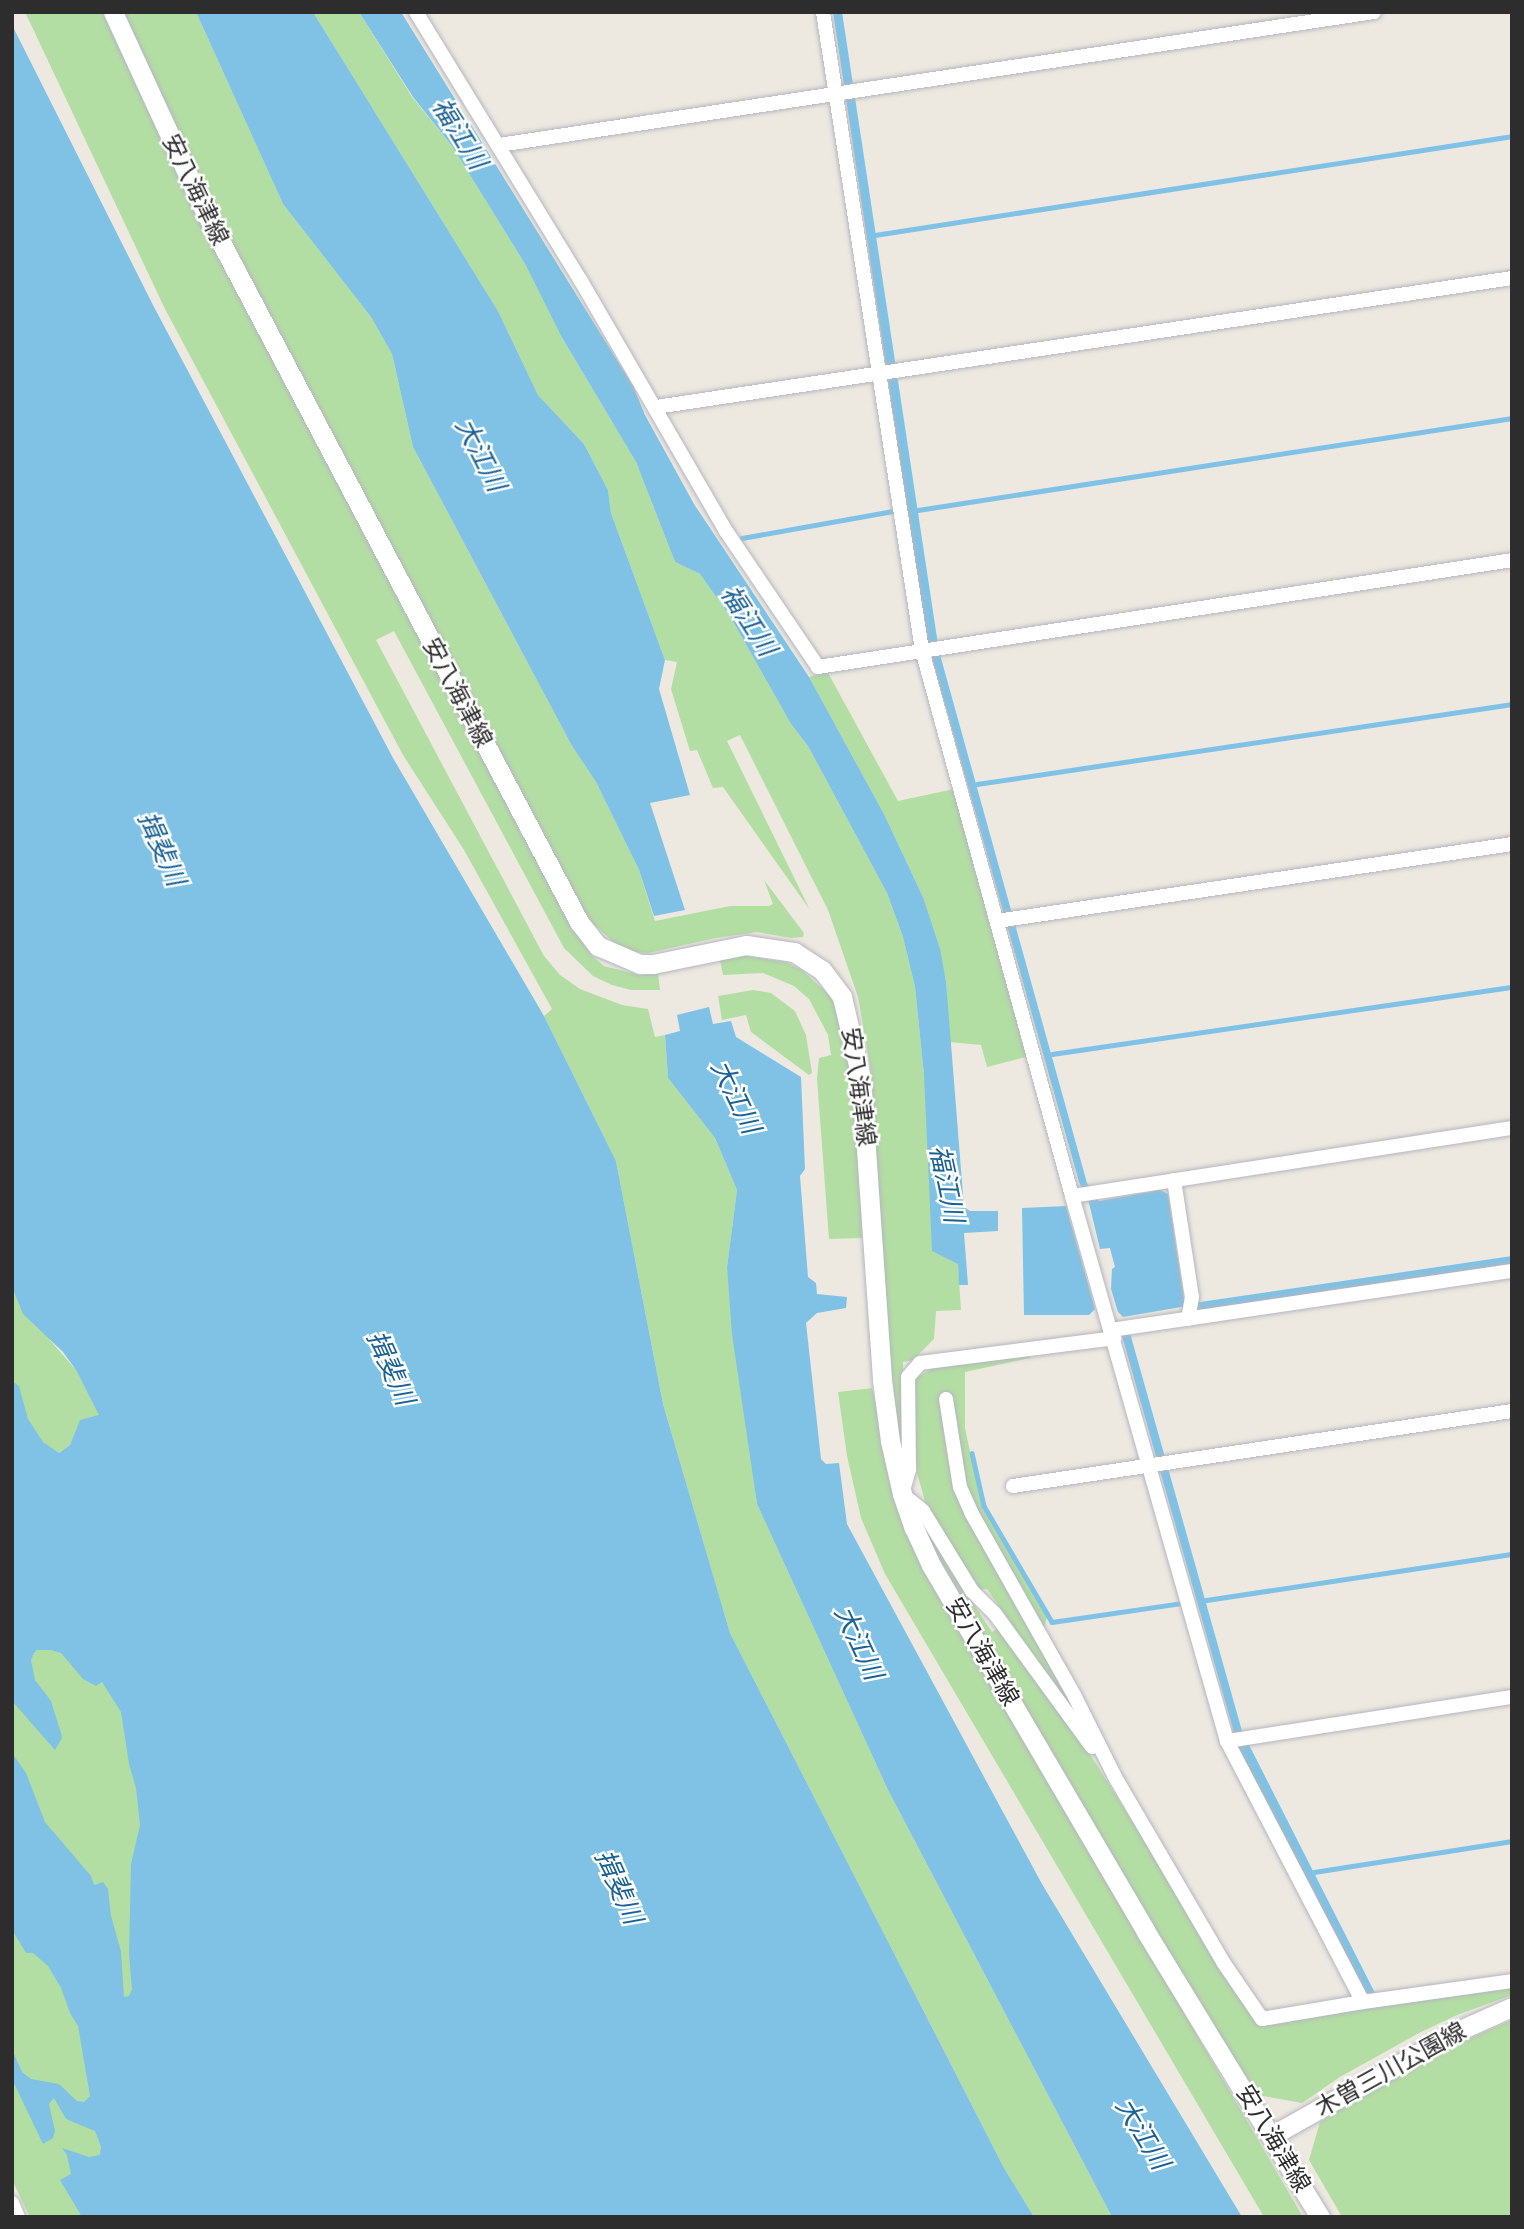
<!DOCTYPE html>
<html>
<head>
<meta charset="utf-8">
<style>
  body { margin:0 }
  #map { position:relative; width:1524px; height:2229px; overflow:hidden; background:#ede9e1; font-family:Karla,"Noto Sans JP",sans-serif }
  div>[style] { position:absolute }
  .green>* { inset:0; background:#b3dea3 }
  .water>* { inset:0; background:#7fc2e5 }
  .stream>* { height:4.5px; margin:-2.25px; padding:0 2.25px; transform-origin:2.25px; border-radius:2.25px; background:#7fc2e5 }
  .roads { filter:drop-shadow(0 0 2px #b4b6bf) drop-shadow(0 0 2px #b4b6bf) }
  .street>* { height:14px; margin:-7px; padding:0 7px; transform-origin:7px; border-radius:7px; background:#fff }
  .secondary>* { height:19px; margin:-9.5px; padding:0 9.5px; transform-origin:9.5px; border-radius:9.5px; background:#fff }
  span { translate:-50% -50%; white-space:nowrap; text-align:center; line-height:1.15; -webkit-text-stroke:5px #fff; paint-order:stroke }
  .street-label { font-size:24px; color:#2d2d2d }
  .water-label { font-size:26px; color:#1a6194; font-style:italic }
  .frame { position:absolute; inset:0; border:14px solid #2d2d2d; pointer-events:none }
</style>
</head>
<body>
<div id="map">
  <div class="green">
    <div style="clip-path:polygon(25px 12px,104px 12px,197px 214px,567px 919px,590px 954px,604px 966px,639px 975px,658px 974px,660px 990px,631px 990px,612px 985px,593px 976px,564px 948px,394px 631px,376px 640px,544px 956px,560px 975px,580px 989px,622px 1005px,648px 1009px,655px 1037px,665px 1035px,668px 1078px,715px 1138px,737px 1190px,727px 1267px,757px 1504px,888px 1790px,1112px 2217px,1034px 2217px,1004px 2168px,730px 1633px,663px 1404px,616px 1161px,544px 1016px,552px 1009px,464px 850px,403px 755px,165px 309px)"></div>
    <div style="clip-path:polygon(122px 12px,196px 12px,283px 204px,371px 317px,392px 354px,413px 447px,572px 746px,596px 782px,639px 870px,655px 921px,730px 906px,769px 906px,773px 904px,764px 880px,804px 933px,803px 937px,791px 938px,757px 932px,716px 938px,648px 953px,635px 952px,617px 945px,581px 913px,212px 208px)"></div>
    <div style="clip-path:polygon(313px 12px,359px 12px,412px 97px,452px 146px,525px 264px,561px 336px,636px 462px,675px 562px,700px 574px,731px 618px,791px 724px,808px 746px,887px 893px,903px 937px,915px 987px,924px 1075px,958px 1264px,961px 1310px,936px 1311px,934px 1339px,913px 1360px,903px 1362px,904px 1463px,890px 1377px,872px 1076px,858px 997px,828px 910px,740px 735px,727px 741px,810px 910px,723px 787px,713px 788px,697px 750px,690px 751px,671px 689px,677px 662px,665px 660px,611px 513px,608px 490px,584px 444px,538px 395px,498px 311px)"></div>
    <div style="clip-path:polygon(827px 671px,898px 801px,954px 789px,1030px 1056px,987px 1067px,981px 1045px,949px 1042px,946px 980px,923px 897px,884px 814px,809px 677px)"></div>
    <div style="clip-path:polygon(746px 956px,785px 962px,802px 970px,829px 995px,837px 1009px,854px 1077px,862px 1238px,829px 1239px,817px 1079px,819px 1058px,831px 1055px,828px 1035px,809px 999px,794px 986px,763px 973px,723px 975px,720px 960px)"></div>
    <div style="clip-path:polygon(753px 990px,771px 993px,795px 1011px,806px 1035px,812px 1073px,809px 1075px,751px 1032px,746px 1015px,722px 1020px,718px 996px)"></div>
    <div style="clip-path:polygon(12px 1260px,50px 1340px,76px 1370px,100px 1415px,75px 1434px,70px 1445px,59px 1453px,12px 1436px)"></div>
    <div style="clip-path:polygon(1030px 1354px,1030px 1358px,965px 1372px,965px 1428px,982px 1508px,1047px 1617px,1043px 1633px,968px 1491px,955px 1486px,1078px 1718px,987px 1589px,978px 1590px,926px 1505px,917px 1473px,912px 1385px,916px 1378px,938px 1365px)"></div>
    <div style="clip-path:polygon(872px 1388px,897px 1509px,924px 1567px,1303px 2217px,1264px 2217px,885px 1574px,861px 1518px,847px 1456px,838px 1392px)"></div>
    <div style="clip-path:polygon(919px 1520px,992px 1632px,1000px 1627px,1071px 1724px,1260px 2025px,1512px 1986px,1512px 1995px,1457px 2015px,1419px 2033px,1340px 2077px,1302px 2103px,1258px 2095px,1160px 1942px,947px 1580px)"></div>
    <div style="clip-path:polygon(12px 1558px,137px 1695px,147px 2046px,12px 1855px)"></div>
    <div style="clip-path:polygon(12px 1906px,80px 2002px,112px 2217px,30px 2217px,12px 2180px)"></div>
    <div style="clip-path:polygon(1512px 2020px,1512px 2217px,1342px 2217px,1309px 2160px,1320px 2122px,1421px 2060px)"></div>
  </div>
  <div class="water">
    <div style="clip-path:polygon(196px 12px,313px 12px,498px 311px,538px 395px,584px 444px,608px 490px,611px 513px,665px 660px,659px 689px,690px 795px,650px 803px,685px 910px,654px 916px,639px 870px,596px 782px,572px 746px,413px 447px,392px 354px,371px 317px,283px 204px)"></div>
    <div style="clip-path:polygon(359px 12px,401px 12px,633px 386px,645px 415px,694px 504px,809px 677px,884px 814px,923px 897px,940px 949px,946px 981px,964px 1207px,970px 1211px,998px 1211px,998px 1231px,964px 1233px,968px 1285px,959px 1285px,958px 1264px,932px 1251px,924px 1075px,915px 987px,903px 937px,887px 893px,808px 746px,791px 724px,731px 618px,700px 574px,675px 562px,636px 462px,561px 336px,525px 264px,452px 146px,413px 97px)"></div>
    <div style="clip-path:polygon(833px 12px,842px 12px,939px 651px,1087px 1183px,1099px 1201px,1160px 1190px,1168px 1194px,1184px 1299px,1200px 1302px,1512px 1256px,1512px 1266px,1202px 1311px,1181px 1307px,1123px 1317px,1118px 1312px,1111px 1289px,1112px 1269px,1115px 1267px,1112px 1256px,1110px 1248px,1100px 1249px,1089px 1203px,1079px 1182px,927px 640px)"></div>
    <div style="clip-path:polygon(12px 25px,154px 307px,393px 758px,544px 1016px,616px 1161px,663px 1404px,730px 1633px,1004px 2168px,1034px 2217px,82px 2217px,60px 2180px,71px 2174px,67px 2155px,62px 2148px,89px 2157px,100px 2155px,101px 2147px,95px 2131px,66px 2119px,54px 2098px,49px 2104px,55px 2131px,53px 2138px,43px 2144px,21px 2098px,12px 2079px,12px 2049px,22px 2072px,31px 2079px,59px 2084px,77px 2101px,84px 2102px,90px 2096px,78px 2026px,70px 2013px,61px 1988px,48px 1966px,33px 1953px,26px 1953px,12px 1930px,12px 1753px,26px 1773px,45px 1822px,91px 1876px,94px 1885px,103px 1882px,108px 1889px,111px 1916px,121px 1951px,124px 1997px,129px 1996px,132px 1989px,129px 1954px,131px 1864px,140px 1825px,136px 1788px,129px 1764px,121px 1712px,102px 1682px,96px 1686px,83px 1679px,61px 1653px,51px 1650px,37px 1650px,34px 1653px,31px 1660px,35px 1680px,51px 1701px,61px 1733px,62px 1738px,55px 1750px,12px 1701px,12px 1381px,19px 1386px,28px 1419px,43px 1442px,59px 1453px,70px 1445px,80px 1420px,99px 1415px,76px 1370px,63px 1352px,23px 1314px,12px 1287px)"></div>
    <div style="clip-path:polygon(709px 1007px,713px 1024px,731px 1021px,736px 1037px,801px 1077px,805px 1169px,800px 1176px,808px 1277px,816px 1283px,817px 1294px,847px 1297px,846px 1308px,817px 1313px,806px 1323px,821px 1459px,826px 1464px,839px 1463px,847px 1524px,1042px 1884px,1242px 2217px,1112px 2217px,888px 1790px,757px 1504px,732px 1334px,727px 1267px,737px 1190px,715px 1138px,668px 1078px,665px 1035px,680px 1031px,677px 1015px)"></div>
    <div style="clip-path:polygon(1066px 1206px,1095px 1309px,1089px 1315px,1024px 1315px,1022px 1208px)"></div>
    <div style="clip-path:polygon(1130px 1333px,1242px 1731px,1375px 1993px,1366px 1993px,1238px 1747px,1122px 1336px)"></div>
  </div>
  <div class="stream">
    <div style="left:428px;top:12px;width:10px"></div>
    <div style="left:875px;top:235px;width:645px;rotate:-8.83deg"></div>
    <div style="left:918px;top:510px;width:601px;rotate:-8.8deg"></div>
    <div style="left:742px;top:538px;width:153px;rotate:-10.1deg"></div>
    <div style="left:977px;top:784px;width:541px;rotate:-8.5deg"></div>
    <div style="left:1052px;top:1054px;width:465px;rotate:-8.3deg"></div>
    <div style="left:972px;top:1453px;width:54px;rotate:77.2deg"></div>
    <div style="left:984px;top:1506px;width:134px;rotate:59.6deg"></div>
    <div style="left:1052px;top:1622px;width:132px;rotate:-8.3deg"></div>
    <div style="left:1200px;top:1601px;width:316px;rotate:-8.6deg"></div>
    <div style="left:1314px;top:1872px;width:200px;rotate:-8.9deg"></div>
  </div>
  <div class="roads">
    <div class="street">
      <div style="left:416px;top:12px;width:316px;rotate:58.5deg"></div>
      <div style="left:581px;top:281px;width:289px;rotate:59.9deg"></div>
      <div style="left:726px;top:531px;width:164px;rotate:55.9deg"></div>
      <div style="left:818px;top:667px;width:702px;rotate:-8.76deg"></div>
      <div style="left:823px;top:12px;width:646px;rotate:81.18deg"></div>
      <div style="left:922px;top:650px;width:566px;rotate:74.64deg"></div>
      <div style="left:1072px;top:1196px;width:567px;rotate:74.12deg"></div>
      <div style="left:1227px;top:1741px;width:294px;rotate:62.5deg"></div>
      <div style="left:1363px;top:2002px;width:150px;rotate:-8deg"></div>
      <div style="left:499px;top:145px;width:885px;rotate:-8.64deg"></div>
      <div style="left:656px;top:407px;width:866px;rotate:-8.57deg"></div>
      <div style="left:997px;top:921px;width:521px;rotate:-8.5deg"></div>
      <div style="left:1174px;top:1180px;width:118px;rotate:81.3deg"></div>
      <div style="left:1192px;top:1297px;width:22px;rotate:100deg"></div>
      <div style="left:1072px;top:1196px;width:445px;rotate:-8.8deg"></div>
      <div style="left:1111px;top:1330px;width:405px;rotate:-8.4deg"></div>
      <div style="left:946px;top:1399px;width:89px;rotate:81deg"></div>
      <div style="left:960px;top:1487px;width:30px;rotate:66deg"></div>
      <div style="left:972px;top:1514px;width:210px;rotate:60.6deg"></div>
      <div style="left:1075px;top:1697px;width:89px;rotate:63.4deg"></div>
      <div style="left:1115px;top:1777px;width:214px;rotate:59.7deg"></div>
      <div style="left:1223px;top:1962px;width:69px;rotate:55.6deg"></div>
      <div style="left:1262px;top:2019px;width:102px;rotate:-9.6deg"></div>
      <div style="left:1013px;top:1486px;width:505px;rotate:-8.55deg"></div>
      <div style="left:1227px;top:1741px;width:288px;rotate:-8.8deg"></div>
      <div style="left:1092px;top:1747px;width:165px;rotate:-126.1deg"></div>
      <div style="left:995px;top:1614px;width:33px;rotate:-135deg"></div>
      <div style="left:972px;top:1591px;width:94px;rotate:-121.5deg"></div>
      <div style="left:923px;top:1511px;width:27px;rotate:-141deg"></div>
      <div style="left:902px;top:1494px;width:26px;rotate:-74deg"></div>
      <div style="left:909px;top:1469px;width:92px;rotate:-90.6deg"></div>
      <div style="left:908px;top:1377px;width:18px;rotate:-49deg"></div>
      <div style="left:920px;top:1363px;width:196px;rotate:-7.3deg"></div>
      <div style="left:12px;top:2203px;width:15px;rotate:67deg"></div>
    </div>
    <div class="secondary">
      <div style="left:113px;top:12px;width:220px;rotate:65.3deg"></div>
      <div style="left:205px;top:212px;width:802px;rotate:62.22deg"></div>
      <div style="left:579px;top:922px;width:31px;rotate:52deg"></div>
      <div style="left:598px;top:946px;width:46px;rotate:23.2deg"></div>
      <div style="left:640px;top:964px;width:13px"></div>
      <div style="left:653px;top:964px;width:95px;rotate:-11.5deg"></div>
      <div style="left:746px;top:945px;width:49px;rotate:8.3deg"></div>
      <div style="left:794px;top:952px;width:33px;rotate:33deg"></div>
      <div style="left:822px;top:970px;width:34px;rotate:53deg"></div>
      <div style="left:842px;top:997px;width:83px;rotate:76.8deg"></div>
      <div style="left:861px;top:1078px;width:303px;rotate:86deg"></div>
      <div style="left:882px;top:1380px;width:62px;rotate:82.5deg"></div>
      <div style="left:890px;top:1441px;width:54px;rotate:77.2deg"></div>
      <div style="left:902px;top:1494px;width:36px;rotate:71deg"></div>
      <div style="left:914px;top:1528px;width:41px;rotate:65.3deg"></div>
      <div style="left:931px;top:1565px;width:425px;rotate:59.6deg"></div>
      <div style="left:1146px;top:1932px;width:334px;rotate:58.6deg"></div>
      <div style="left:1271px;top:2136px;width:217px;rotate:-29.3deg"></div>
      <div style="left:1460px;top:2030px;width:57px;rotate:-23.9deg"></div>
    </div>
  </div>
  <div class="street-label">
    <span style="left:195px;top:190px;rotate:64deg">安八海津線</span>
    <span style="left:457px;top:693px;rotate:62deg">安八海津線</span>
    <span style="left:858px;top:1087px;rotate:82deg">安八海津線</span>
    <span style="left:982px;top:1652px;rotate:60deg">安八海津線</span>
    <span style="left:1391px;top:2070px;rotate:-29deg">木曽三川公園線</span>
    <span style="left:1273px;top:2139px;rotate:59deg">安八海津線</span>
  </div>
  <div class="water-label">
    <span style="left:459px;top:134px;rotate:58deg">福江川</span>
    <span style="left:480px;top:455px;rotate:63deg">大江川</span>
    <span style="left:748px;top:621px;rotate:57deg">福江川</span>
    <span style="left:161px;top:849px;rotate:66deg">揖斐川</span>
    <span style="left:735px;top:1097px;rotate:64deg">大江川</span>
    <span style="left:946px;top:1184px;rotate:78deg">福江川</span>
    <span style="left:390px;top:1368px;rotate:66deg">揖斐川</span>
    <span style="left:858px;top:1643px;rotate:65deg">大江川</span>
    <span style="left:618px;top:1887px;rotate:66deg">揖斐川</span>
    <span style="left:1142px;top:2134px;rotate:59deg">大江川</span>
  </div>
  <div class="frame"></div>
</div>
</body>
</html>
